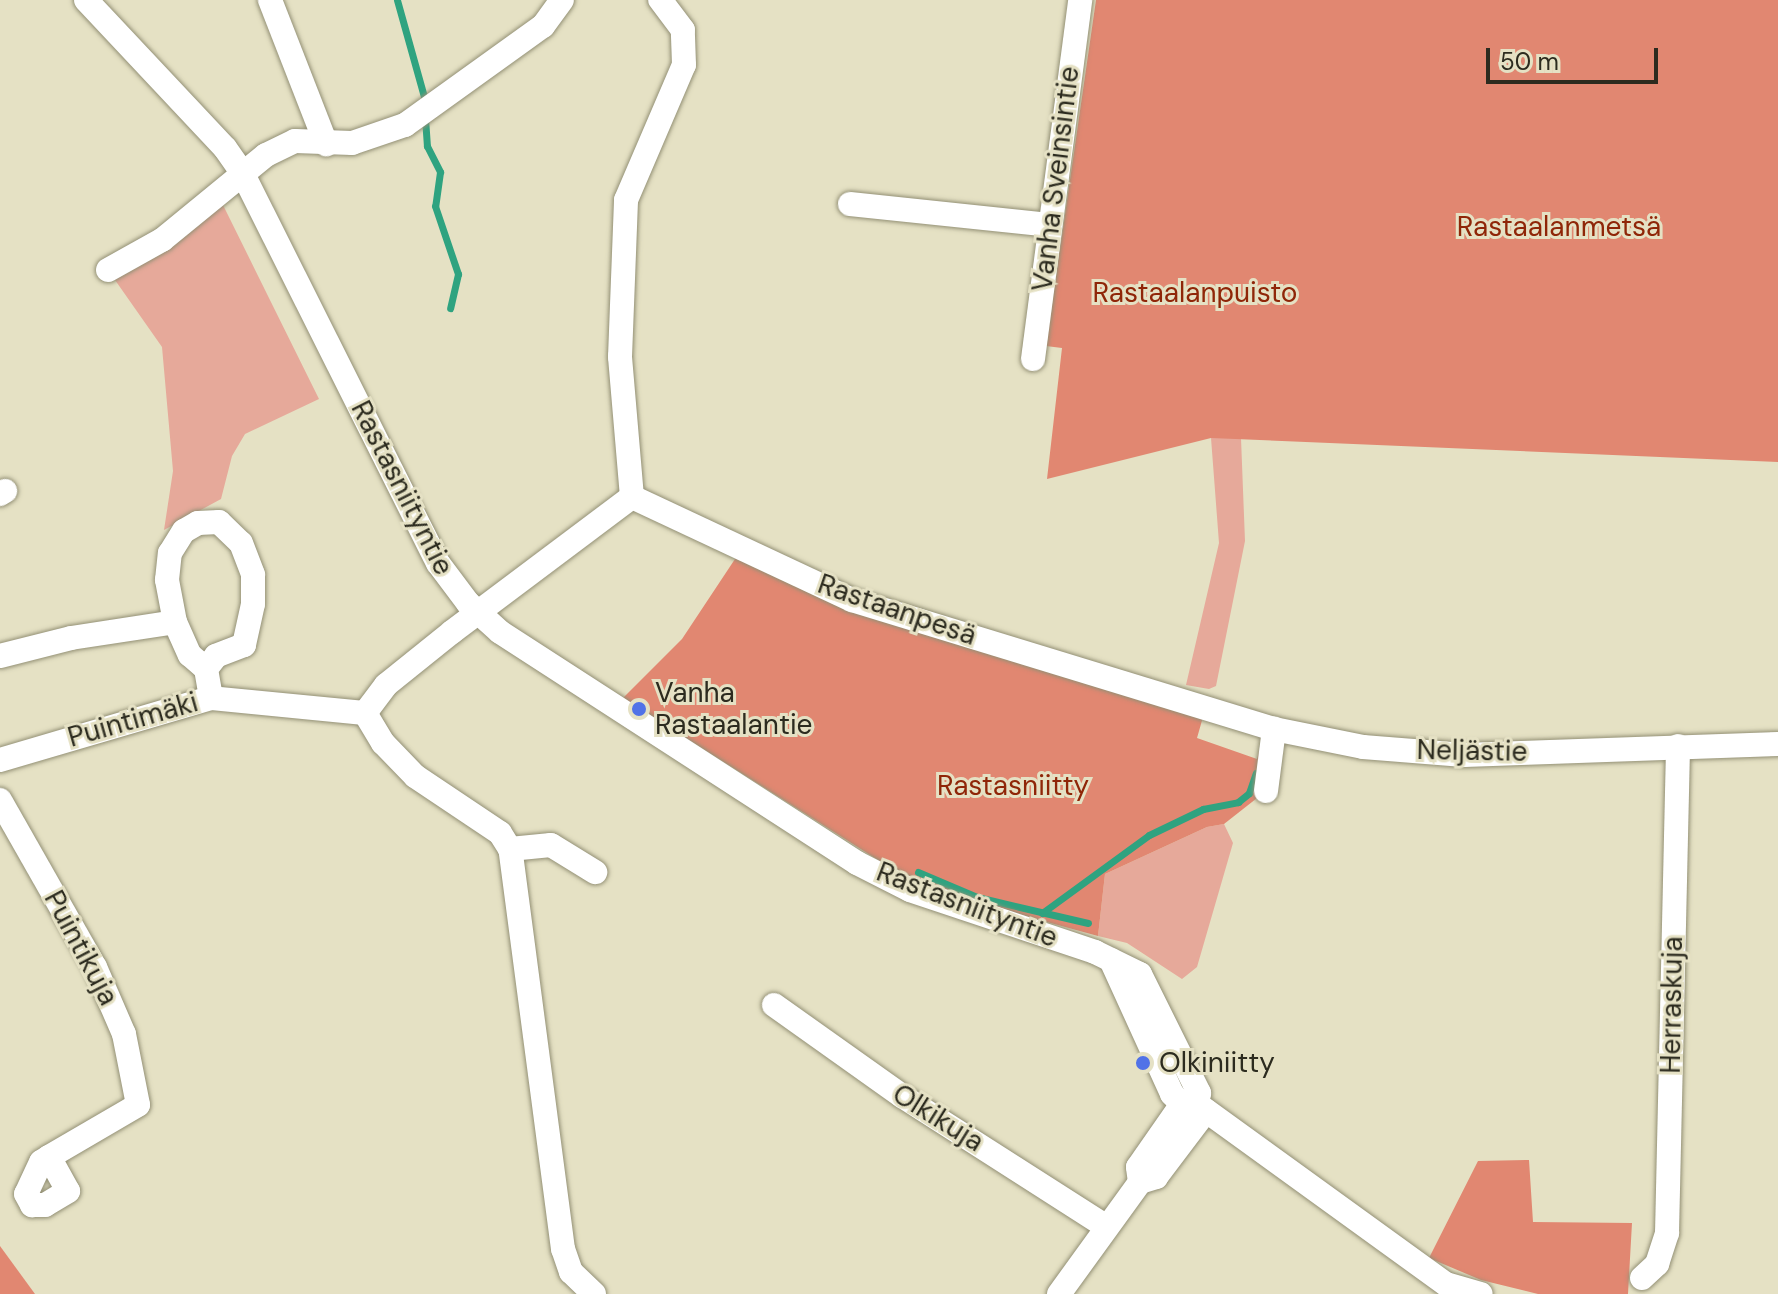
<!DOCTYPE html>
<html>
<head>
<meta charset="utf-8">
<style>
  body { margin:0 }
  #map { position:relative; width:1778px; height:1294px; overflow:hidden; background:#e5e1c4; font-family:"DM Sans",sans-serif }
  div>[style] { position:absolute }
  .green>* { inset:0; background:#e6a99a }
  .forest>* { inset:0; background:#e18771 }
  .stream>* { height:7px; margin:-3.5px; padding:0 3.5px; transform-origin:3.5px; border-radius:3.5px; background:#2fa380 }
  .roads { filter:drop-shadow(0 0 2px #939075) drop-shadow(0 0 2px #939075) }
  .minor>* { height:24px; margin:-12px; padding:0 12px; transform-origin:12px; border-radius:12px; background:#fff }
  .dots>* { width:22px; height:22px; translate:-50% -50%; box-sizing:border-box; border:4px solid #e5e1c4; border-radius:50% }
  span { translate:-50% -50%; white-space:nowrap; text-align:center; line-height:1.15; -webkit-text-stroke:6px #e5e1c4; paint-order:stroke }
  .street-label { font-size:28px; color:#2c2b1f }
  .park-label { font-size:28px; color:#8f2608 }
  .poi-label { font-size:28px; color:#2c2b1f }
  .left { translate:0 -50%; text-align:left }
  .scale { position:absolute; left:1486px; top:48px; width:172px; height:36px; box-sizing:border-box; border:4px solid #2c2b1f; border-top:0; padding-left:10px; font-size:24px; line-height:28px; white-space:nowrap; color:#2c2b1f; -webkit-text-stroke:6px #e5e1c4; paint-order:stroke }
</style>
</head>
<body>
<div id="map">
  <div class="green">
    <div style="clip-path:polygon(223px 205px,319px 399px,245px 434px,232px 456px,221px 499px,164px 530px,173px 471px,162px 347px,108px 270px)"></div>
    <div style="clip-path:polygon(1211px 438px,1241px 438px,1245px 541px,1216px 686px,1209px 689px,1186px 685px,1219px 543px)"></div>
    <div style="clip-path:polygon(1224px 824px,1233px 843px,1197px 967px,1182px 979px,1127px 943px,1098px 936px,1105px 874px,1207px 827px)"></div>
  </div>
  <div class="forest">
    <div style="clip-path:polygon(1096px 0,1778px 0,1778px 462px,1211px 438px,1047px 479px,1062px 348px,1046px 346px)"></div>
    <div style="clip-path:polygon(737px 556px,1203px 717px,1197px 738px,1257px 759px,1266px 727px,1266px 791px,1224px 824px,1207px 827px,1105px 874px,1098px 936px,981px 904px,900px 874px,623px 698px,682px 639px)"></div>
    <div style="clip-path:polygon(1529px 1160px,1533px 1222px,1632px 1223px,1628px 1294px,1538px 1294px,1481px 1280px,1429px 1258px,1478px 1161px)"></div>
    <div style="clip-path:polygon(0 1246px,35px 1294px,0 1294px)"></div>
  </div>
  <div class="stream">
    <div style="left:397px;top:0;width:101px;rotate:74.4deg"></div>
    <div style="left:425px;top:118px;width:28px;rotate:86deg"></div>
    <div style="left:427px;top:146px;width:29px;rotate:63deg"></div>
    <div style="left:440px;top:172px;width:34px;rotate:98deg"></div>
    <div style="left:435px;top:206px;width:72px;rotate:71.3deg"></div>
    <div style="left:458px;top:274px;width:35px;rotate:103deg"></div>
    <div style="left:918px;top:872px;width:64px;rotate:23deg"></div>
    <div style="left:977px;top:897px;width:114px;rotate:13.2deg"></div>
    <div style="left:1042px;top:913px;width:132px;rotate:-36.1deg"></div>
    <div style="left:1149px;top:835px;width:60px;rotate:-25.7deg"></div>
    <div style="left:1203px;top:809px;width:36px;rotate:-11deg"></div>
    <div style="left:1238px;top:802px;width:14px;rotate:-39deg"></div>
    <div style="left:1249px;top:793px;width:21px;rotate:-71deg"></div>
  </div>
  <div class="roads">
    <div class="minor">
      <div style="left:86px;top:0;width:203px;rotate:46.8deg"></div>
      <div style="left:225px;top:148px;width:29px;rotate:55deg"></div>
      <div style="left:242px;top:172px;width:437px;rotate:63.4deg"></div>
      <div style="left:438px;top:563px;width:50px;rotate:53.1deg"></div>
      <div style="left:468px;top:603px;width:43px;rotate:42.2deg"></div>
      <div style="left:500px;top:632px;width:425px;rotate:32.9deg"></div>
      <div style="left:857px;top:863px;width:59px;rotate:27deg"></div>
      <div style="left:910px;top:890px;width:195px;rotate:18.5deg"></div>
      <div style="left:1095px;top:952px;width:50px;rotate:26.1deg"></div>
      <div style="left:1140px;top:974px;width:133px;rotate:63.6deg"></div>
      <div style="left:1199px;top:1093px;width:11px;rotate:100deg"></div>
      <div style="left:270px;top:0;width:155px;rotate:68.7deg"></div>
      <div style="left:850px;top:204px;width:200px;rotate:6deg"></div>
      <div style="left:108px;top:270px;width:62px;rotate:-29.1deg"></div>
      <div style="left:162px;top:240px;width:134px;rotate:-39.3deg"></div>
      <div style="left:266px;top:155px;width:32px;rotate:-26deg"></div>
      <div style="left:295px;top:141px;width:57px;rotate:2deg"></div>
      <div style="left:352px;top:143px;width:56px;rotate:-18.8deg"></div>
      <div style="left:405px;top:125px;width:170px;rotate:-35.7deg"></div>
      <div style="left:543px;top:26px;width:32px;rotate:-54deg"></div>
      <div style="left:1033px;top:359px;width:362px;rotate:-82.5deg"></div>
      <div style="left:0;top:494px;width:6px;rotate:-31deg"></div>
      <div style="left:632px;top:497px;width:243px;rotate:25.1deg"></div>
      <div style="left:852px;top:600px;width:441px;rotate:17deg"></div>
      <div style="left:1274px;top:729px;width:91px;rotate:11.4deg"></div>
      <div style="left:1363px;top:747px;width:101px;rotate:4.5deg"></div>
      <div style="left:1464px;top:755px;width:314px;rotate:-2deg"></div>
      <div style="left:175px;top:622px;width:43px;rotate:-100.8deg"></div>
      <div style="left:167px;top:580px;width:27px;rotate:-84deg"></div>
      <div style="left:170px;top:553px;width:26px;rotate:-58deg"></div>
      <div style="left:184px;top:531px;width:16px;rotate:-30deg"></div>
      <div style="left:198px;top:523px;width:21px;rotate:-3deg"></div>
      <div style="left:219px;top:522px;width:30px;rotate:44deg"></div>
      <div style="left:241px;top:543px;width:34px;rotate:69deg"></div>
      <div style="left:253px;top:575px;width:29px;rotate:90deg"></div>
      <div style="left:253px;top:604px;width:42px;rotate:102.4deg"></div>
      <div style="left:244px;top:645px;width:30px;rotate:159deg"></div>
      <div style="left:216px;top:656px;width:16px;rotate:128deg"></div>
      <div style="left:206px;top:669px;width:29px;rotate:80deg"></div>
      <div style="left:0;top:656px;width:73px;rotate:-14.2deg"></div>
      <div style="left:71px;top:638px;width:105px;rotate:-8.7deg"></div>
      <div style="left:175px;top:622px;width:36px;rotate:66deg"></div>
      <div style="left:190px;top:655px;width:21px;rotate:41deg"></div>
      <div style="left:0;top:760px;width:220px;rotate:-16.4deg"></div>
      <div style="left:211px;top:698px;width:155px;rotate:5.6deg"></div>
      <div style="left:1266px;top:791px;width:63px;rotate:-82.6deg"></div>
      <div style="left:0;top:800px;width:192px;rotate:60.4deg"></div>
      <div style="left:95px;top:967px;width:73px;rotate:66.6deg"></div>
      <div style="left:124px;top:1034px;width:72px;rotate:78.8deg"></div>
      <div style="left:138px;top:1105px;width:103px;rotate:149.7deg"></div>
      <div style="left:49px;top:1157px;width:9px;rotate:148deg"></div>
      <div style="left:41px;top:1162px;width:35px;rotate:115deg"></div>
      <div style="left:26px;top:1194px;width:13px;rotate:61deg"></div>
      <div style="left:32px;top:1205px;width:13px"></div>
      <div style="left:45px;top:1205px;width:27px;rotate:-31deg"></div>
      <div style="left:68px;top:1191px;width:39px;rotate:-119deg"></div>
      <div style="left:510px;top:849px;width:41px;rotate:-5.6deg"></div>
      <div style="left:551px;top:845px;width:52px;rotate:31.5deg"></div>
      <div style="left:1111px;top:960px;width:147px;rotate:65.5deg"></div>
      <div style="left:1172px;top:1094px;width:14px;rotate:45deg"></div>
      <div style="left:1182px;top:1104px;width:15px"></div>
      <div style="left:1197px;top:1104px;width:307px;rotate:35.9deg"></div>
      <div style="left:1446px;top:1284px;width:36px;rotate:16deg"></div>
      <div style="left:774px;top:1005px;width:157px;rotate:35.4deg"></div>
      <div style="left:902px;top:1096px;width:241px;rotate:32.6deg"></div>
      <div style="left:1140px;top:1182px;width:15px;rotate:-98deg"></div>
      <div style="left:1138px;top:1167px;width:77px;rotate:-55.1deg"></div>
      <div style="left:1642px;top:1278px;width:21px;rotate:-43deg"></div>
      <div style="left:1657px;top:1264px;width:33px;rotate:-72deg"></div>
      <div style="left:1667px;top:1233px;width:487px;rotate:-88.7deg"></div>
      <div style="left:594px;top:1294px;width:32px;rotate:-136deg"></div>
      <div style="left:571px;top:1272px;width:24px;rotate:-109deg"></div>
      <div style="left:563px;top:1249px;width:403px;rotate:-97.5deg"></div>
      <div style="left:510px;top:849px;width:19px;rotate:-122deg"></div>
      <div style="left:500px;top:833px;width:102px;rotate:-146.2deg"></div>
      <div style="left:415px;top:776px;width:46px;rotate:-134.1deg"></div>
      <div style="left:383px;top:743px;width:35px;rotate:-121deg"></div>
      <div style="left:365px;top:713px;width:35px;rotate:-53deg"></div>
      <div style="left:386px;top:685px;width:85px;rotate:-38.8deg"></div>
      <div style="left:452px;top:632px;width:225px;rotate:-36.9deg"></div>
      <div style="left:632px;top:497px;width:141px;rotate:-94.9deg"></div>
      <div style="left:620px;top:357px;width:157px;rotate:-87.8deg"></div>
      <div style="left:626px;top:200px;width:147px;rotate:-66.8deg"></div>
      <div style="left:684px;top:65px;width:35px;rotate:-92deg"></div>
      <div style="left:683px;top:30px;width:38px;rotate:-127deg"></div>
      <div style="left:1059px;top:1294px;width:138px;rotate:-54.1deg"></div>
      <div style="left:1140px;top:1182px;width:17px;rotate:-17deg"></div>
      <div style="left:1156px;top:1177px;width:83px;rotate:-52.9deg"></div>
    </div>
  </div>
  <div class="dots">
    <div style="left:639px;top:709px;background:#5172e7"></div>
    <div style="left:1143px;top:1063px;background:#5172e7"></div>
  </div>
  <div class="street-label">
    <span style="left:1056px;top:179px;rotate:-83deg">Vanha Sveinsintie</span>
    <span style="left:402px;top:488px;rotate:63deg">Rastasniityntie</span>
    <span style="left:897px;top:610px;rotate:19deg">Rastaanpesä</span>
    <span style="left:133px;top:720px;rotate:-16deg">Puintimäki</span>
    <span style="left:1472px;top:751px;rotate:1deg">Neljästie</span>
    <span style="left:967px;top:905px;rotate:21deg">Rastasniityntie</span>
    <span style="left:81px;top:948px;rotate:62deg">Puintikuja</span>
    <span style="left:1672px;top:1005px;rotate:-89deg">Herraskuja</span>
    <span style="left:938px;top:1118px;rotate:32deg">Olkikuja</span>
  </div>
  <div class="park-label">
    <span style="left:1559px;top:227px">Rastaalanmetsä</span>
    <span style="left:1195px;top:293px">Rastaalanpuisto</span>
    <span style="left:1013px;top:786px">Rastasniitty</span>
  </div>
  <div class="poi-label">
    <span class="left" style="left:655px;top:709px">Vanha<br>Rastaalantie</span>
    <span class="left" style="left:1159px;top:1063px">Olkiniitty</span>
  </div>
  <div class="scale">50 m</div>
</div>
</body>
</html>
